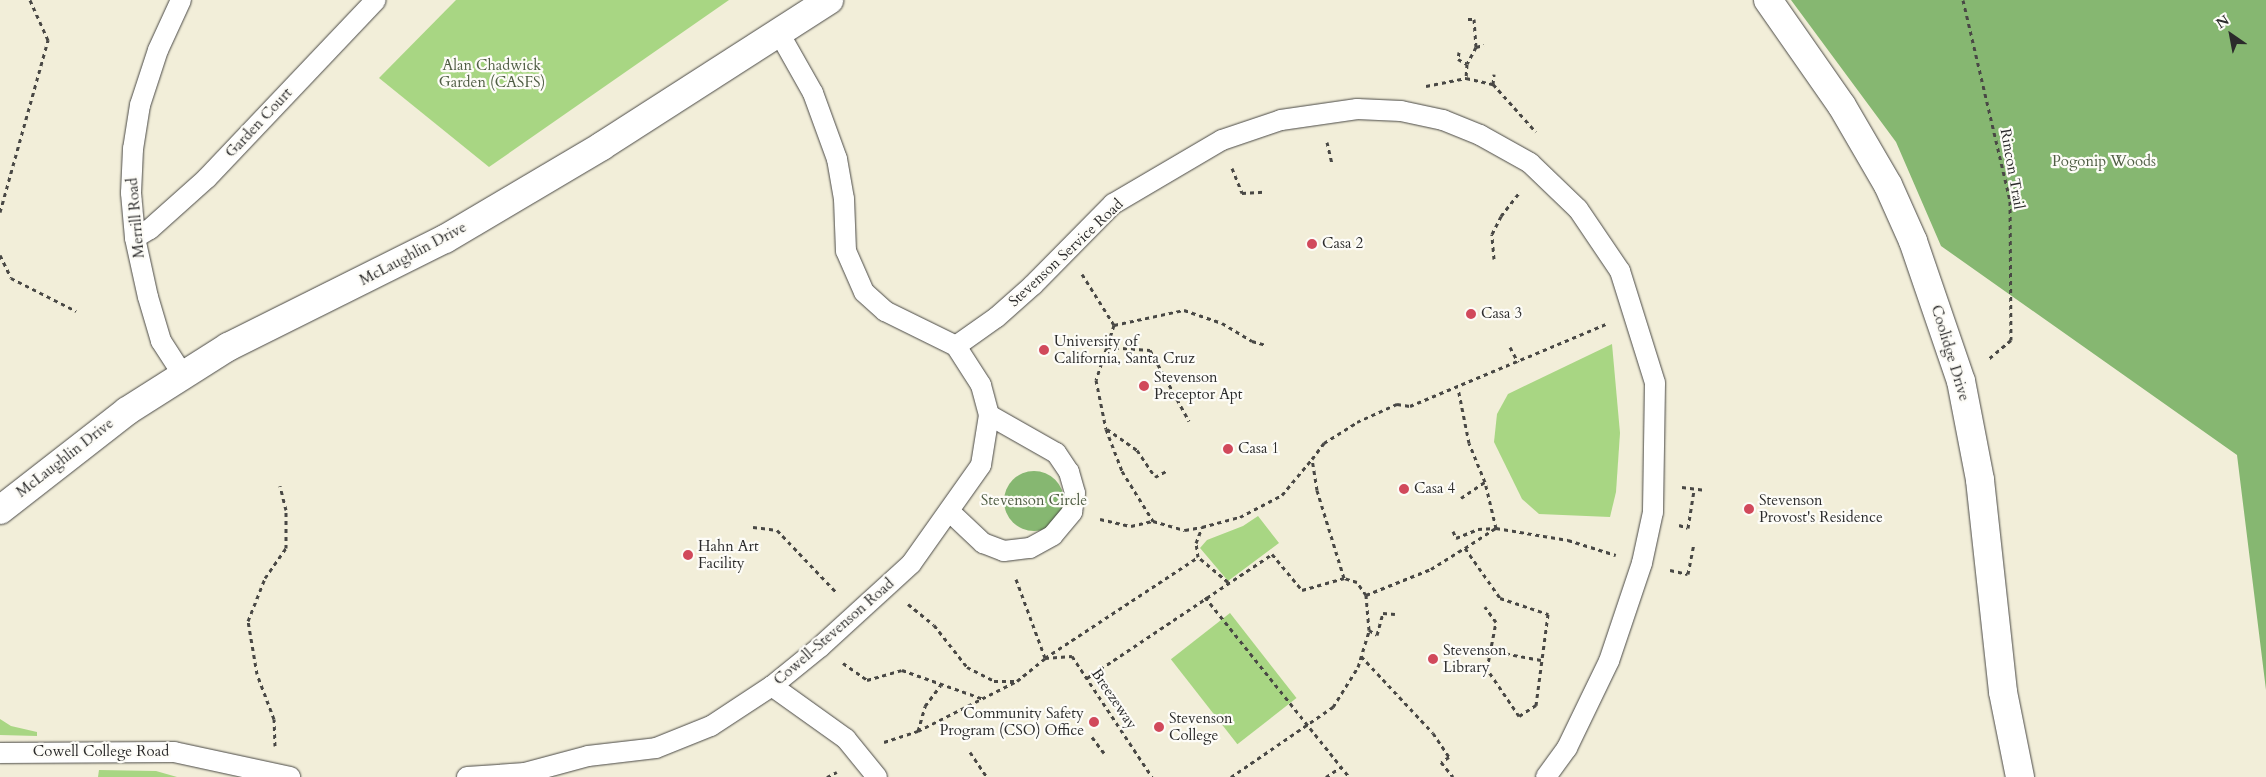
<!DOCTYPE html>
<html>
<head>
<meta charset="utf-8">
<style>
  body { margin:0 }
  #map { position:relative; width:2266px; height:777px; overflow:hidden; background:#f2eed9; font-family:Cardo,serif }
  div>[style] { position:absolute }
  .green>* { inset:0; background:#a8d683; transform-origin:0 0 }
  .forest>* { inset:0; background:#86b771 }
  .round { border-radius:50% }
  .path>* { height:3px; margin-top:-1.5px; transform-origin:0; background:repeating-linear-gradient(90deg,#494845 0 4px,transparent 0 8px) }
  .roads { filter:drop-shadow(0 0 1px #494845) drop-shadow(0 0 1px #494845) }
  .service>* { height:20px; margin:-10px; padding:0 10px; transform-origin:10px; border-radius:10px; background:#fff }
  .tertiary>* { height:28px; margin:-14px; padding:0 14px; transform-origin:14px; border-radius:14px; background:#fff }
  .dots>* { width:14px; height:14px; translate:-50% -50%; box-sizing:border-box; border:2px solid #fdfcf7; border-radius:50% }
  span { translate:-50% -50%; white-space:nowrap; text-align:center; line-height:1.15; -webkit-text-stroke:4.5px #fdfcf7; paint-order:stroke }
  .park-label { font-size:15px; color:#505e45 }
  .street-label { font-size:15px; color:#2b2b2b }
  .poi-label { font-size:15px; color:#2b2b2b }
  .left { translate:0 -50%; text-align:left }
  .right { translate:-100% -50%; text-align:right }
  .north { position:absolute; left:2206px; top:10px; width:50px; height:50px; -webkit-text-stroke:4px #fdfcf7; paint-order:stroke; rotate:327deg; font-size:14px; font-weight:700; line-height:20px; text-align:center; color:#2b2b2b }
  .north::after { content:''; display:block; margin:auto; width:18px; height:22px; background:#2b2b2b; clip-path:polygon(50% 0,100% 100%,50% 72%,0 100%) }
</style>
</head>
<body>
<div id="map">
  <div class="green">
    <div style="clip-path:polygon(456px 0,729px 0,489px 167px,379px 78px)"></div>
    <div style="clip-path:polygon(1612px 344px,1620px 433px,1616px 492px,1610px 517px,1539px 514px,1522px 499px,1494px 442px,1497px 414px,1508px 394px)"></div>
    <div style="clip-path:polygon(1258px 516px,1279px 543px,1228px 581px,1200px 548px,1207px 540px,1243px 526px)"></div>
    <div style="left:1230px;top:613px;width:108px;height:75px;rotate:52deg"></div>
    <div style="clip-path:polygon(0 719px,11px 726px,37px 732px,37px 736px,0 735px)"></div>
    <div style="clip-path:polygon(99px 770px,156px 771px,177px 777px,98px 777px)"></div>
  </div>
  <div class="forest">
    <div style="clip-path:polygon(1791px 0,2266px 0,2266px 690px,2237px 455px,1941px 246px,1896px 142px)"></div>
    <div class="round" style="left:1004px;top:471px;width:60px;height:60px"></div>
  </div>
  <div class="path">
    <div style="left:1963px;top:0;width:206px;rotate:76.8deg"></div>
    <div style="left:2010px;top:201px;width:139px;rotate:89.6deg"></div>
    <div style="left:2011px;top:340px;width:30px;rotate:140deg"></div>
    <div style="left:1468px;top:19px;width:6px"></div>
    <div style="left:1474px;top:19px;width:28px;rotate:86deg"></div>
    <div style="left:1476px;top:47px;width:19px;rotate:118deg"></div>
    <div style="left:1467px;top:64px;width:14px;rotate:94deg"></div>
    <div style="left:1466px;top:78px;width:28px;rotate:13deg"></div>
    <div style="left:1493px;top:84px;width:10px;rotate:-84deg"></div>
    <div style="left:1476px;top:47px;width:8px;rotate:-14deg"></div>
    <div style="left:1459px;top:52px;width:7px;rotate:98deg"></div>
    <div style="left:1458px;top:59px;width:10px;rotate:29deg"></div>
    <div style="left:1493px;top:84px;width:64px;rotate:48.1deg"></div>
    <div style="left:1426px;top:86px;width:41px;rotate:-11.3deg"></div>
    <div style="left:1327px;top:142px;width:23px;rotate:77deg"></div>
    <div style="left:1232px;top:168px;width:27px;rotate:68deg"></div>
    <div style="left:1242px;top:193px;width:22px;rotate:-3deg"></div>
    <div style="left:0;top:212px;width:179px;rotate:-74.4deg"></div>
    <div style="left:48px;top:40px;width:44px;rotate:-114.2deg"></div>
    <div style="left:0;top:255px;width:25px;rotate:64deg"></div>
    <div style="left:11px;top:278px;width:73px;rotate:26.9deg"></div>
    <div style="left:1494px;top:259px;width:25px;rotate:-95deg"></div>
    <div style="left:1492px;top:234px;width:20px;rotate:-63deg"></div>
    <div style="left:1501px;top:216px;width:29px;rotate:-52deg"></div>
    <div style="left:1082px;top:274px;width:60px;rotate:57.9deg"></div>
    <div style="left:1114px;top:325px;width:58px;rotate:108.1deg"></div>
    <div style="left:1096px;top:380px;width:50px;rotate:78.5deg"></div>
    <div style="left:1106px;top:429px;width:45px;rotate:69.1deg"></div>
    <div style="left:1122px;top:471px;width:59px;rotate:58.2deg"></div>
    <div style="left:1114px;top:325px;width:72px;rotate:-12.1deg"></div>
    <div style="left:1184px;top:310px;width:40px;rotate:18.9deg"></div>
    <div style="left:1222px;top:323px;width:35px;rotate:31deg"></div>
    <div style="left:1252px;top:341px;width:15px;rotate:16deg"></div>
    <div style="left:1107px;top:347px;width:43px;rotate:4deg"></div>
    <div style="left:1150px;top:350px;width:81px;rotate:61.2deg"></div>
    <div style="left:1510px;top:347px;width:17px;rotate:62deg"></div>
    <div style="left:1107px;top:429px;width:37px;rotate:35deg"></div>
    <div style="left:1137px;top:450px;width:32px;rotate:56deg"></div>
    <div style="left:1155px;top:477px;width:15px;rotate:-28deg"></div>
    <div style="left:1682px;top:487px;width:24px;rotate:7deg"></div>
    <div style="left:1461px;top:498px;width:29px;rotate:-34deg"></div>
    <div style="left:1100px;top:519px;width:32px;rotate:13deg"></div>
    <div style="left:1131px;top:526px;width:23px;rotate:-13deg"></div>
    <div style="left:1153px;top:521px;width:33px;rotate:16deg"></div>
    <div style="left:1185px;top:530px;width:17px;rotate:-10deg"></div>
    <div style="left:1679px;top:525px;width:9px;rotate:18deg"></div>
    <div style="left:1688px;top:528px;width:38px;rotate:-81deg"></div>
    <div style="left:753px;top:527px;width:24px;rotate:7deg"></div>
    <div style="left:777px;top:530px;width:86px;rotate:46.4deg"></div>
    <div style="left:1453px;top:531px;width:8px;rotate:67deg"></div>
    <div style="left:1456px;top:538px;width:24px;rotate:-22deg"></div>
    <div style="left:1478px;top:529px;width:18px;rotate:-3deg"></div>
    <div style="left:1496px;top:528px;width:47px;rotate:-103.4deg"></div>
    <div style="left:1485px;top:482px;width:42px;rotate:-112.3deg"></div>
    <div style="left:1469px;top:443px;width:56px;rotate:-101.3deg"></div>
    <div style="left:1465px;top:548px;width:37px;rotate:-33deg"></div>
    <div style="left:1496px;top:528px;width:73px;rotate:9.5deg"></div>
    <div style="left:1568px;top:540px;width:50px;rotate:17.4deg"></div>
    <div style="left:1670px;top:570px;width:18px;rotate:13deg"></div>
    <div style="left:1688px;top:574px;width:31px;rotate:-79deg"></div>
    <div style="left:1016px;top:579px;width:84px;rotate:69.8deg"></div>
    <div style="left:1045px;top:658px;width:27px;rotate:-4deg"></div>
    <div style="left:1072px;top:656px;width:145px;rotate:56.5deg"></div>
    <div style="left:1228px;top:582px;width:39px;rotate:-140deg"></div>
    <div style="left:1198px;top:557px;width:14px;rotate:-98deg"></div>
    <div style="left:1196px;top:543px;width:17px;rotate:-69deg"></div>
    <div style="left:1202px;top:527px;width:39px;rotate:-15deg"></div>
    <div style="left:1240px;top:517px;width:47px;rotate:-27.6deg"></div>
    <div style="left:1282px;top:495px;width:47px;rotate:-50.2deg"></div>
    <div style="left:1366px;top:595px;width:70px;rotate:-21.8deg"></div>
    <div style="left:1431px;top:569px;width:40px;rotate:-32deg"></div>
    <div style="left:1465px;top:548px;width:61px;rotate:55deg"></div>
    <div style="left:1500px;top:598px;width:51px;rotate:18.4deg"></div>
    <div style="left:1548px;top:614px;width:92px;rotate:97.5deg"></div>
    <div style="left:1536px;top:705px;width:20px;rotate:147deg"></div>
    <div style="left:1519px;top:716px;width:57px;rotate:-124.2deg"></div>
    <div style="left:1487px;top:669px;width:48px;rotate:-79.2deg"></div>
    <div style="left:1496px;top:622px;width:19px;rotate:-126deg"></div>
    <div style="left:1205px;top:597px;width:231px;rotate:51.3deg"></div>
    <div style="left:908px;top:604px;width:33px;rotate:39deg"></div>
    <div style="left:934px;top:625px;width:53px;rotate:51.8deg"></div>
    <div style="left:967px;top:667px;width:30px;rotate:27deg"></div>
    <div style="left:994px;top:681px;width:23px"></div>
    <div style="left:1017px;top:681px;width:36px;rotate:-39deg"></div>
    <div style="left:1045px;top:658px;width:183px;rotate:-33.4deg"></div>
    <div style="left:1369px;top:630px;width:9px;rotate:32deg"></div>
    <div style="left:1377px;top:635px;width:23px;rotate:-75deg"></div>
    <div style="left:1383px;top:613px;width:12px;rotate:5deg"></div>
    <div style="left:1482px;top:649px;width:60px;rotate:10.6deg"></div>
    <div style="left:1361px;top:656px;width:105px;rotate:46.9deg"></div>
    <div style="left:1433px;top:733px;width:29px;rotate:56deg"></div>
    <div style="left:1449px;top:757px;width:9px;rotate:148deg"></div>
    <div style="left:1441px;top:762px;width:19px;rotate:51deg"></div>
    <div style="left:843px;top:663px;width:29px;rotate:35deg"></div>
    <div style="left:867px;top:680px;width:36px;rotate:-16deg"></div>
    <div style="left:902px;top:670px;width:87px;rotate:19.5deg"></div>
    <div style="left:1087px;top:678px;width:223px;rotate:-33.8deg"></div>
    <div style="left:1272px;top:554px;width:47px;rotate:50.2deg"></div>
    <div style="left:1302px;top:590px;width:44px;rotate:-15.9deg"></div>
    <div style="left:918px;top:731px;width:26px;rotate:-74deg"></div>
    <div style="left:925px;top:706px;width:26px;rotate:-53deg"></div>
    <div style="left:1092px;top:737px;width:20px;rotate:53deg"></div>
    <div style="left:884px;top:742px;width:36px;rotate:-18deg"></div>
    <div style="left:918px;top:731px;width:111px;rotate:-26.8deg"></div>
    <div style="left:275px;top:746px;width:27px;rotate:-92deg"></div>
    <div style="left:274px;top:719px;width:48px;rotate:-110.7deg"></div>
    <div style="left:257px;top:674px;width:54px;rotate:-99.6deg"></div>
    <div style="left:248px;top:621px;width:46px;rotate:-68.4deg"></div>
    <div style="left:265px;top:578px;width:37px;rotate:-55deg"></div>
    <div style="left:286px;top:548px;width:38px;rotate:-90deg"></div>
    <div style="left:286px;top:510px;width:25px;rotate:-104deg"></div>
    <div style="left:970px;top:752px;width:30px;rotate:56deg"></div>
    <div style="left:827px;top:777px;width:11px;rotate:-27deg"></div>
    <div style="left:1231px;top:777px;width:124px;rotate:-34.5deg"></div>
    <div style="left:1333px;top:707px;width:47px;rotate:-58deg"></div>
    <div style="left:1358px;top:667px;width:39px;rotate:-73deg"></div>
    <div style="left:1369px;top:630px;width:35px;rotate:-95deg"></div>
    <div style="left:1366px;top:595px;width:16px;rotate:-125deg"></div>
    <div style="left:1357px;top:582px;width:14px;rotate:-163deg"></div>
    <div style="left:1344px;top:578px;width:92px;rotate:-107.1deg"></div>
    <div style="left:1317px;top:490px;width:31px;rotate:-99deg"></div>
    <div style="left:1312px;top:459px;width:20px;rotate:-53deg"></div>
    <div style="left:1324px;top:443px;width:39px;rotate:-32deg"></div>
    <div style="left:1357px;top:422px;width:44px;rotate:-24.2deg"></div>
    <div style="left:1397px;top:404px;width:13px;rotate:9deg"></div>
    <div style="left:1410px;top:406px;width:212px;rotate:-22.7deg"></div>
    <div style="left:1326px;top:777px;width:18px;rotate:-34deg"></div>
  </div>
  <div class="roads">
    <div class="service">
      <div style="left:181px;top:0;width:55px;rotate:114.7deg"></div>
      <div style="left:158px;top:50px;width:58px;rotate:108.1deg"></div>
      <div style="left:140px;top:105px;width:45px;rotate:99deg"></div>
      <div style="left:133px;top:149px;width:44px;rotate:92.6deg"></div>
      <div style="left:131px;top:193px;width:45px;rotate:84.9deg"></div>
      <div style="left:135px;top:238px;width:60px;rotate:77.6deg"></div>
      <div style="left:148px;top:297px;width:46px;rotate:73.5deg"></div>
      <div style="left:161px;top:341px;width:40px;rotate:57.1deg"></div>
      <div style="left:135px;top:238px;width:17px;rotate:-31deg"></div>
      <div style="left:150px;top:229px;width:76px;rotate:-41.8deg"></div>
      <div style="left:207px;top:178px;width:245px;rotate:-46.5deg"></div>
      <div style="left:956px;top:346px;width:50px;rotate:-35.3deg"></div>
      <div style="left:997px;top:317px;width:48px;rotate:-41.6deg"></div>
      <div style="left:1033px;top:285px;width:114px;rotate:-45.4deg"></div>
      <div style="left:1113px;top:204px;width:126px;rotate:-30.4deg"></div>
      <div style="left:1222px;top:140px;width:62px;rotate:-18.7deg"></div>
      <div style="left:1281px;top:120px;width:77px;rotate:-8.2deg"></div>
      <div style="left:1357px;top:109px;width:44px;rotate:2.6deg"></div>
      <div style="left:1401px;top:111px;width:43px;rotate:12.1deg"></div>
      <div style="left:1443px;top:120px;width:40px;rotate:22deg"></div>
      <div style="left:1480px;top:135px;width:57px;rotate:29.2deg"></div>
      <div style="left:1530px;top:163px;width:66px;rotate:43.8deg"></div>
      <div style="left:1578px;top:209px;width:75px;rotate:55.9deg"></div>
      <div style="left:1620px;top:271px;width:117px;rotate:72.6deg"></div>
      <div style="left:1655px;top:383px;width:129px;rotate:90.9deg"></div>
      <div style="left:1653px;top:512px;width:52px;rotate:102.2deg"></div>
      <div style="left:1642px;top:563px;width:103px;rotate:108.6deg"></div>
      <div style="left:1609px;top:661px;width:97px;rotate:115.8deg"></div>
      <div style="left:1567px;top:748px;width:36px;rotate:126deg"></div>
      <div style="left:949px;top:511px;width:47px;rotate:43.3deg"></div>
      <div style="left:983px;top:543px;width:22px;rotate:21deg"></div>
      <div style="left:1004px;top:551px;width:26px;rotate:-7deg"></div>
      <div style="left:1030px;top:548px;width:26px;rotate:-29deg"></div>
      <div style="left:1053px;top:535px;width:30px;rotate:-50deg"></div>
      <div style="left:1072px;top:512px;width:19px;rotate:-81deg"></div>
      <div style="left:1075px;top:493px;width:22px;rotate:-106deg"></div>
      <div style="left:1069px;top:472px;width:23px;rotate:-124deg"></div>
      <div style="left:1056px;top:453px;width:77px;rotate:-150.4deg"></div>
      <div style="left:772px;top:686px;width:91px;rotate:35.6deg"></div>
      <div style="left:846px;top:739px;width:49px;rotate:50.8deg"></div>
      <div style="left:0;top:753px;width:174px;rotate:-0.3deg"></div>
      <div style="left:174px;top:752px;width:119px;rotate:12.2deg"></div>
      <div style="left:467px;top:777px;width:58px;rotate:-3.9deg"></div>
      <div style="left:525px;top:773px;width:65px;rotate:-15.1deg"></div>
      <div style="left:588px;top:756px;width:68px;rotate:-6.7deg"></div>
      <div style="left:656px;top:748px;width:59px;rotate:-21.8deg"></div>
      <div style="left:711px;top:726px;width:73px;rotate:-33.3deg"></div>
      <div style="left:772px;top:686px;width:62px;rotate:-39.1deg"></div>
      <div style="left:820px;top:647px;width:123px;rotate:-42.4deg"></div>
      <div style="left:911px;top:564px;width:121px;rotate:-54.7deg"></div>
      <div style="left:981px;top:465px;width:51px;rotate:-80.9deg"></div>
      <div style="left:989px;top:415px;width:31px;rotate:-105deg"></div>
      <div style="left:981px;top:385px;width:46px;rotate:-122.7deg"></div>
      <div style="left:956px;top:346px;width:79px;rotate:-153.8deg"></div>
      <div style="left:885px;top:311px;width:28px;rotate:-138deg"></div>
      <div style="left:864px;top:292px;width:45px;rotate:-113.7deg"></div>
      <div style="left:846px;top:251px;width:52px;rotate:-92.2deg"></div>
      <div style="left:844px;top:199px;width:41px;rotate:-99.9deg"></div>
      <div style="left:837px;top:159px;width:70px;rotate:-110deg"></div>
      <div style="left:813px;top:93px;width:69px;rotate:-119.5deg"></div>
    </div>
    <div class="tertiary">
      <div style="left:1768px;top:0;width:129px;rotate:55.1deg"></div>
      <div style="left:1842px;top:106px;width:91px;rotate:59.8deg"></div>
      <div style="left:1888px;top:185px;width:61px;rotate:65.9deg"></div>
      <div style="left:1913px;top:241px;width:148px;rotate:71.1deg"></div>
      <div style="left:1961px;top:381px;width:101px;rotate:79.1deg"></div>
      <div style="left:1980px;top:480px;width:213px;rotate:83.8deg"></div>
      <div style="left:2003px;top:692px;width:87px;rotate:78.7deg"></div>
      <div style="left:0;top:510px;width:161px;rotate:-37.9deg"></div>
      <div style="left:127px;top:411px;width:120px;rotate:-32.4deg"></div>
      <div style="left:228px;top:347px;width:242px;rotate:-26.5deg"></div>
      <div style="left:445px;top:239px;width:182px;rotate:-30.6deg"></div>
      <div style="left:602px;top:146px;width:270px;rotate:-32.7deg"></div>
    </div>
  </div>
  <div class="dots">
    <div style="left:1312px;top:244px;background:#d1495b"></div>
    <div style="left:1471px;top:314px;background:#d1495b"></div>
    <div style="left:1044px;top:350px;background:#d1495b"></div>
    <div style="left:1144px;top:386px;background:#d1495b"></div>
    <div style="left:1228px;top:449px;background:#d1495b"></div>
    <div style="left:1404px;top:489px;background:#d1495b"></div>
    <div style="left:1749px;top:509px;background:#d1495b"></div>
    <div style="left:688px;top:555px;background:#d1495b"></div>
    <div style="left:1433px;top:659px;background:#d1495b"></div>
    <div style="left:1094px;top:722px;background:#d1495b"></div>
    <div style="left:1159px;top:727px;background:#d1495b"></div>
  </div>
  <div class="park-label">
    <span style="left:492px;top:74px">Alan Chadwick<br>Garden (CASFS)</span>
    <span style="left:2104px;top:162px">Pogonip Woods</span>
    <span style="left:1034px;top:501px">Stevenson Circle</span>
  </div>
  <div class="street-label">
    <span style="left:259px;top:123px;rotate:-47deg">Garden Court</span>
    <span style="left:2012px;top:169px;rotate:80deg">Rincon Trail</span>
    <span style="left:136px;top:218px;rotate:-95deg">Merrill Road</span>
    <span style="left:1066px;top:253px;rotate:-43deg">Stevenson Service Road</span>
    <span style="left:413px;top:254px;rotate:-28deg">McLaughlin Drive</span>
    <span style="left:1950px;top:353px;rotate:73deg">Coolidge Drive</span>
    <span style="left:65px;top:458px;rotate:-38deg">McLaughlin Drive</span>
    <span style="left:834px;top:632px;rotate:-41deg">Cowell-Stevenson Road</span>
    <span style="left:1114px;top:699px;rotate:56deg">Breezeway</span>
    <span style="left:101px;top:752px">Cowell College Road</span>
  </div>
  <div class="poi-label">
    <span class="left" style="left:1322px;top:244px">Casa 2</span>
    <span class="left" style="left:1481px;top:314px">Casa 3</span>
    <span class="left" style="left:1054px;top:350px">University of<br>California, Santa Cruz</span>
    <span class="left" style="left:1154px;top:386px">Stevenson<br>Preceptor Apt</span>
    <span class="left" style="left:1238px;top:449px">Casa 1</span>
    <span class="left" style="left:1414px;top:489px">Casa 4</span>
    <span class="left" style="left:1759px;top:509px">Stevenson<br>Provost's Residence</span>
    <span class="left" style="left:698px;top:555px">Hahn Art<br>Facility</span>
    <span class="left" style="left:1443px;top:659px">Stevenson<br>Library</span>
    <span class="right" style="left:1084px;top:722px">Community Safety<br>Program (CSO) Office</span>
    <span class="left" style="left:1169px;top:727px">Stevenson<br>College</span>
  </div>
  <div class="north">N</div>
</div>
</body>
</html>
